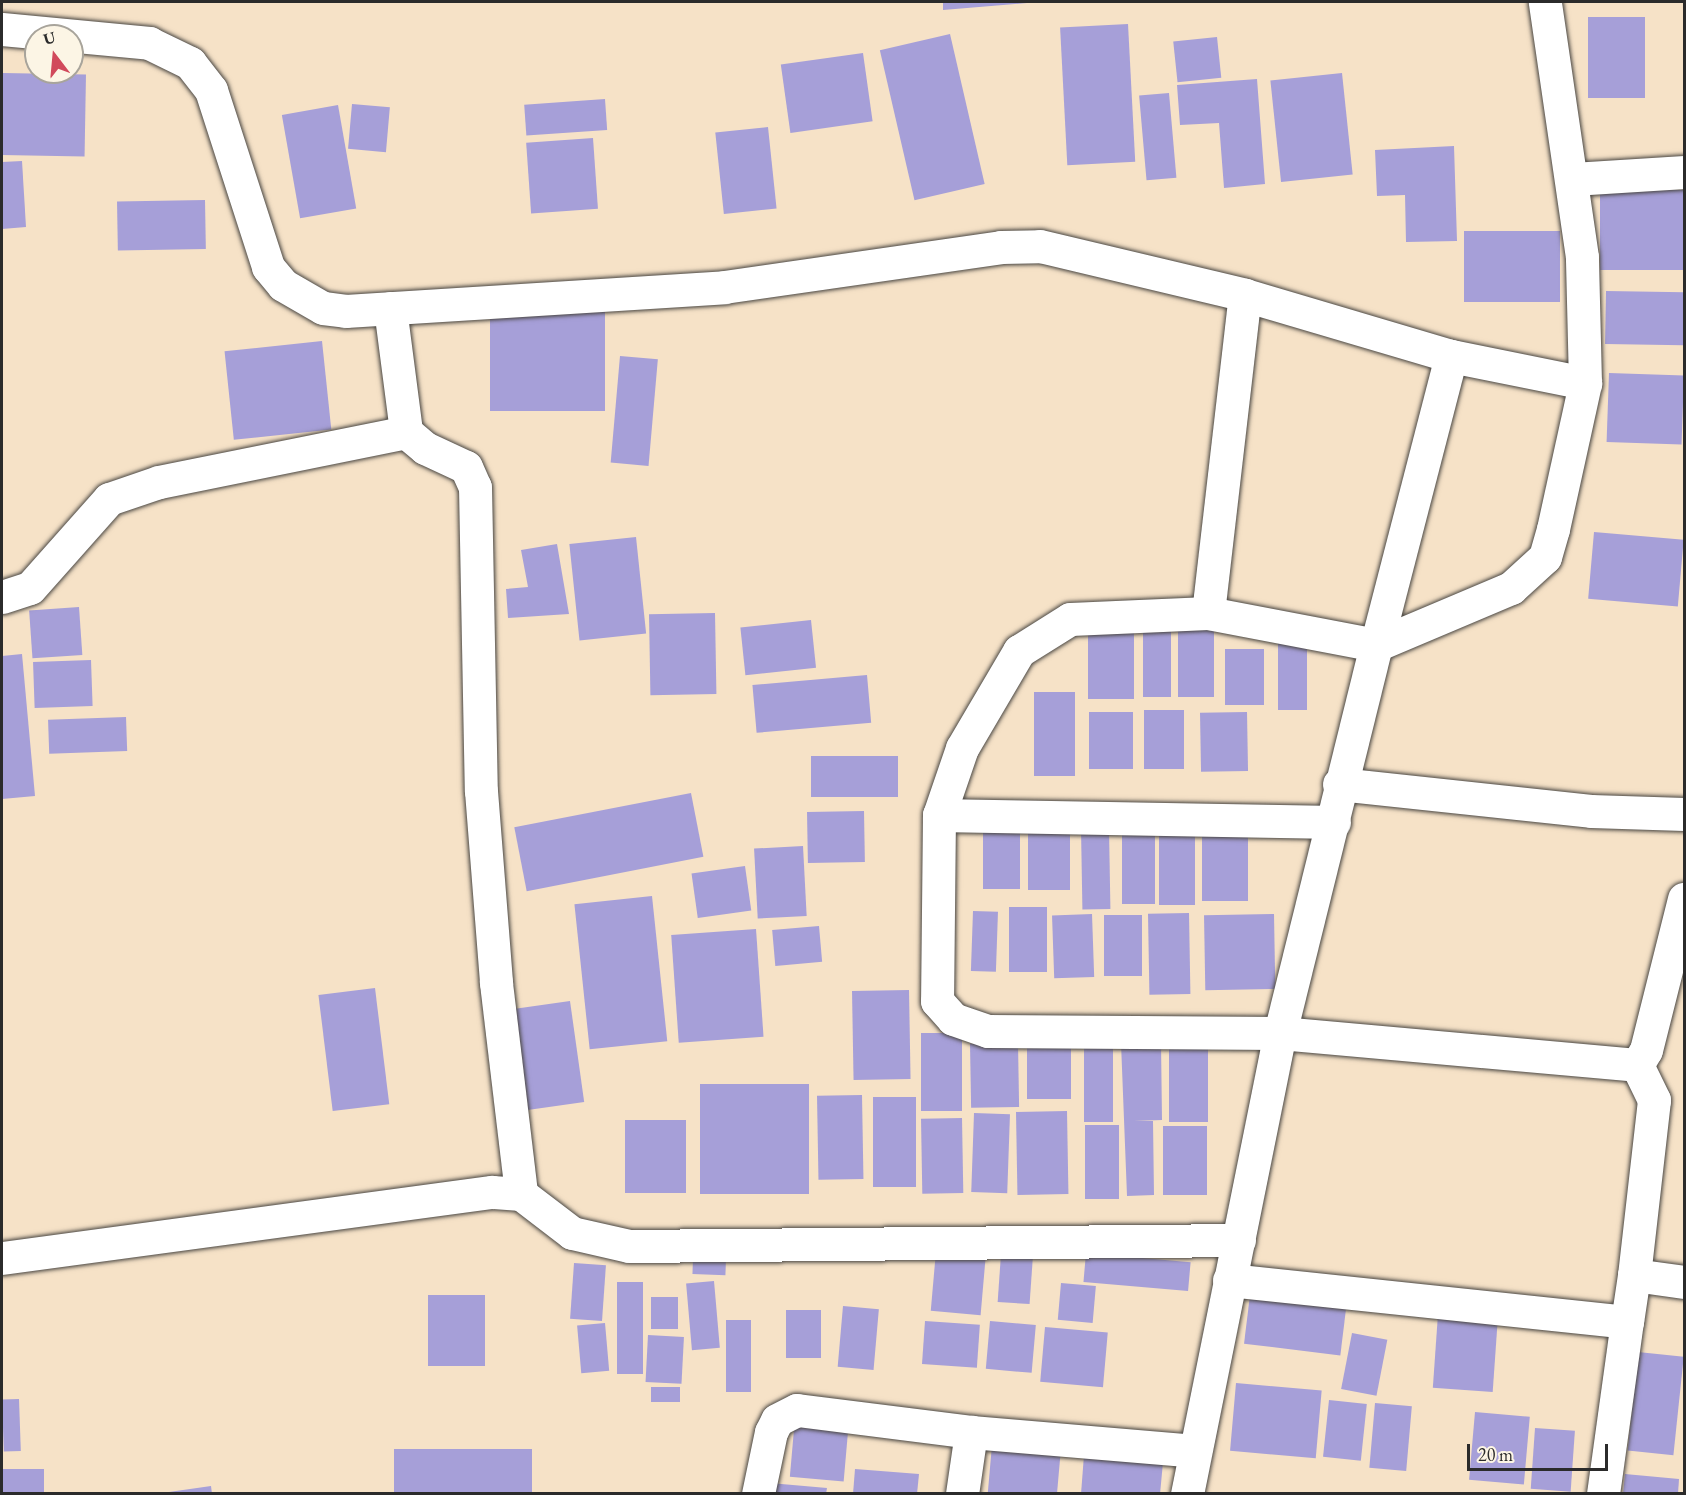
<!DOCTYPE html>
<html>
<head>
<meta charset="utf-8">
<style>
  body { margin:0 }
  #map { position:relative; width:1686px; height:1495px; overflow:hidden; background:#f6e2c7; font-family:"EB Garamond",serif }
  div>[style] { position:absolute }
  .building>* { inset:0; background:#a69fd8; transform-origin:0 0 }
  .roads { filter:drop-shadow(0 0 2px #494642) drop-shadow(0 0 2px #494642) }
  .minor>* { height:33px; margin:-16.5px; padding:0 16.5px; transform-origin:16.5px; border-radius:16.5px; background:#fff }
  span { translate:-50% -50%; white-space:nowrap; text-align:center; line-height:1.15; -webkit-text-stroke:4.5px #fcf5e5; paint-order:stroke }
  .frame { position:absolute; inset:0; border:3px solid #2b2b2b; pointer-events:none }
  .north { position:absolute; left:24px; top:24px; width:60px; height:60px; box-sizing:border-box; background:#fcf5e5; border:2px solid #a8a49b; border-radius:50%; rotate:344deg; font-size:16px; font-weight:700; line-height:24px; text-align:center; color:#2b2b2b }
  .north::after { content:''; display:block; margin:auto; width:21px; height:27px; background:#d1495b; clip-path:polygon(50% 0,100% 100%,50% 72%,0 100%) }
  .scale { position:absolute; left:1467px; top:1444px; width:141px; height:27px; box-sizing:border-box; border:3px solid #2b2b2b; border-top:0; padding-left:8px; font-size:18px; line-height:21px; white-space:nowrap; color:#2b2b2b; -webkit-text-stroke:4px #fcf5e5; paint-order:stroke }
</style>
</head>
<body>
<div id="map">
  <div class="building">
    <div style="clip-path:polygon(943px 2px,1027px 2px,1027px 3px,943px 10px)"></div>
    <div style="left:1588px;top:17px;width:57px;height:81px"></div>
    <div style="left:1128px;top:24px;width:138px;height:68px;rotate:87deg"></div>
    <div style="left:950px;top:34px;width:154px;height:72px;rotate:77deg"></div>
    <div style="left:1217px;top:37px;width:41px;height:44px;rotate:84deg"></div>
    <div style="left:863px;top:53px;width:69px;height:83px;rotate:82deg"></div>
    <div style="left:3px;top:73px;width:83px;height:82px;rotate:1deg"></div>
    <div style="left:1342px;top:73px;width:102px;height:72px;rotate:84deg"></div>
    <div style="clip-path:polygon(1257px 79px,1265px 184px,1224px 188px,1219px 123px,1180px 125px,1177px 85px)"></div>
    <div style="left:1169px;top:93px;width:85px;height:30px;rotate:85deg"></div>
    <div style="left:605px;top:99px;width:31px;height:81px;rotate:86deg"></div>
    <div style="left:352px;top:104px;width:38px;height:45px;rotate:5deg"></div>
    <div style="left:338px;top:105px;width:105px;height:57px;rotate:80deg"></div>
    <div style="left:768px;top:127px;width:82px;height:53px;rotate:84deg"></div>
    <div style="left:593px;top:138px;width:71px;height:67px;rotate:86deg"></div>
    <div style="clip-path:polygon(1454px 146px,1457px 241px,1406px 242px,1405px 195px,1377px 196px,1375px 150px)"></div>
    <div style="clip-path:polygon(22px 161px,26px 227px,2px 229px,2px 162px)"></div>
    <div style="left:1684px;top:190px;width:80px;height:84px;rotate:90deg"></div>
    <div style="left:205px;top:200px;width:49px;height:88px;rotate:89deg"></div>
    <div style="left:1464px;top:231px;width:96px;height:71px"></div>
    <div style="left:1606px;top:291px;width:78px;height:53px;rotate:1deg"></div>
    <div style="left:490px;top:307px;width:115px;height:104px"></div>
    <div style="left:322px;top:341px;width:89px;height:98px;rotate:84deg"></div>
    <div style="left:620px;top:356px;width:38px;height:107px;rotate:5deg"></div>
    <div style="left:1609px;top:373px;width:75px;height:69px;rotate:2deg"></div>
    <div style="left:1594px;top:532px;width:90px;height:67px;rotate:5deg"></div>
    <div style="left:636px;top:537px;width:97px;height:67px;rotate:84deg"></div>
    <div style="clip-path:polygon(557px 544px,569px 614px,508px 618px,506px 589px,528px 587px,521px 550px)"></div>
    <div style="left:79px;top:607px;width:48px;height:50px;rotate:86deg"></div>
    <div style="left:715px;top:613px;width:81px;height:66px;rotate:89deg"></div>
    <div style="left:811px;top:620px;width:48px;height:71px;rotate:84deg"></div>
    <div style="left:1171px;top:622px;width:75px;height:28px;rotate:90deg"></div>
    <div style="left:1178px;top:625px;width:36px;height:72px"></div>
    <div style="left:1134px;top:630px;width:69px;height:46px;rotate:90deg"></div>
    <div style="left:1278px;top:641px;width:29px;height:69px"></div>
    <div style="left:1264px;top:649px;width:56px;height:39px;rotate:90deg"></div>
    <div style="clip-path:polygon(22px 654px,35px 796px,2px 799px,2px 656px)"></div>
    <div style="left:91px;top:660px;width:46px;height:58px;rotate:88deg"></div>
    <div style="left:867px;top:675px;width:48px;height:115px;rotate:85deg"></div>
    <div style="left:1034px;top:692px;width:41px;height:84px"></div>
    <div style="left:1184px;top:710px;width:59px;height:40px;rotate:90deg"></div>
    <div style="left:1133px;top:712px;width:57px;height:44px;rotate:90deg"></div>
    <div style="left:1247px;top:712px;width:59px;height:47px;rotate:89deg"></div>
    <div style="left:126px;top:717px;width:34px;height:78px;rotate:88deg"></div>
    <div style="left:811px;top:756px;width:87px;height:41px"></div>
    <div style="left:691px;top:793px;width:65px;height:180px;rotate:79deg"></div>
    <div style="left:864px;top:811px;width:51px;height:57px;rotate:89deg"></div>
    <div style="left:1155px;top:827px;width:77px;height:33px;rotate:90deg"></div>
    <div style="left:1109px;top:828px;width:81px;height:28px;rotate:89deg"></div>
    <div style="left:983px;top:829px;width:37px;height:60px"></div>
    <div style="left:1159px;top:829px;width:36px;height:76px"></div>
    <div style="left:1028px;top:831px;width:42px;height:59px"></div>
    <div style="left:1248px;top:831px;width:70px;height:46px;rotate:90deg"></div>
    <div style="left:803px;top:846px;width:70px;height:49px;rotate:87deg"></div>
    <div style="left:745px;top:866px;width:45px;height:54px;rotate:82deg"></div>
    <div style="left:652px;top:896px;width:146px;height:78px;rotate:84deg"></div>
    <div style="left:1009px;top:907px;width:38px;height:65px"></div>
    <div style="left:973px;top:911px;width:25px;height:60px;rotate:2deg"></div>
    <div style="left:1189px;top:913px;width:81px;height:41px;rotate:89deg"></div>
    <div style="left:1092px;top:914px;width:63px;height:40px;rotate:88deg"></div>
    <div style="left:1274px;top:914px;width:75px;height:70px;rotate:89deg"></div>
    <div style="left:1104px;top:915px;width:38px;height:61px"></div>
    <div style="left:819px;top:926px;width:36px;height:47px;rotate:85deg"></div>
    <div style="left:756px;top:929px;width:108px;height:85px;rotate:86deg"></div>
    <div style="left:375px;top:988px;width:117px;height:57px;rotate:83deg"></div>
    <div style="left:909px;top:990px;width:89px;height:57px;rotate:89deg"></div>
    <div style="left:570px;top:1001px;width:102px;height:57px;rotate:82deg"></div>
    <div style="left:921px;top:1033px;width:41px;height:78px"></div>
    <div style="left:1071px;top:1039px;width:60px;height:44px;rotate:90deg"></div>
    <div style="clip-path:polygon(1161px 1042px,1162px 1120px,1134px 1121px,1153px 1121px,1154px 1195px,1127px 1196px,1121px 1043px)"></div>
    <div style="left:1018px;top:1043px;width:64px;height:48px;rotate:89deg"></div>
    <div style="left:1084px;top:1045px;width:29px;height:77px"></div>
    <div style="left:1169px;top:1045px;width:39px;height:77px"></div>
    <div style="left:809px;top:1084px;width:110px;height:109px;rotate:90deg"></div>
    <div style="left:862px;top:1095px;width:84px;height:45px;rotate:89deg"></div>
    <div style="left:873px;top:1097px;width:43px;height:90px"></div>
    <div style="left:1067px;top:1111px;width:83px;height:51px;rotate:89deg"></div>
    <div style="left:974px;top:1113px;width:36px;height:79px;rotate:2deg"></div>
    <div style="left:962px;top:1118px;width:75px;height:41px;rotate:89deg"></div>
    <div style="left:625px;top:1120px;width:61px;height:73px"></div>
    <div style="left:1085px;top:1125px;width:34px;height:74px"></div>
    <div style="left:1207px;top:1126px;width:69px;height:44px;rotate:90deg"></div>
    <div style="left:936px;top:1251px;width:50px;height:60px;rotate:5deg"></div>
    <div style="left:1086px;top:1253px;width:105px;height:29px;rotate:5deg"></div>
    <div style="left:1001px;top:1254px;width:32px;height:48px;rotate:4deg"></div>
    <div style="left:693px;top:1258px;width:33px;height:16px;rotate:2deg"></div>
    <div style="left:574px;top:1263px;width:32px;height:56px;rotate:4deg"></div>
    <div style="left:714px;top:1281px;width:67px;height:28px;rotate:85deg"></div>
    <div style="left:643px;top:1282px;width:92px;height:26px;rotate:90deg"></div>
    <div style="left:1061px;top:1283px;width:35px;height:37px;rotate:5deg"></div>
    <div style="left:428px;top:1295px;width:57px;height:71px"></div>
    <div style="left:1250px;top:1295px;width:97px;height:49px;rotate:7deg"></div>
    <div style="left:651px;top:1297px;width:27px;height:32px"></div>
    <div style="left:843px;top:1306px;width:36px;height:61px;rotate:5deg"></div>
    <div style="left:786px;top:1310px;width:35px;height:48px"></div>
    <div style="left:1438px;top:1314px;width:60px;height:74px;rotate:4deg"></div>
    <div style="left:726px;top:1320px;width:25px;height:72px"></div>
    <div style="left:925px;top:1321px;width:55px;height:43px;rotate:4deg"></div>
    <div style="left:990px;top:1321px;width:46px;height:48px;rotate:5deg"></div>
    <div style="left:605px;top:1323px;width:48px;height:28px;rotate:85deg"></div>
    <div style="left:1045px;top:1327px;width:63px;height:55px;rotate:5deg"></div>
    <div style="left:1352px;top:1333px;width:36px;height:57px;rotate:11deg"></div>
    <div style="left:648px;top:1335px;width:36px;height:47px;rotate:3deg"></div>
    <div style="left:1638px;top:1352px;width:46px;height:99px;rotate:6deg"></div>
    <div style="left:1236px;top:1383px;width:86px;height:68px;rotate:5deg"></div>
    <div style="left:651px;top:1387px;width:29px;height:15px"></div>
    <div style="left:19px;top:1399px;width:52px;height:17px;rotate:88deg"></div>
    <div style="left:1329px;top:1400px;width:38px;height:57px;rotate:6deg"></div>
    <div style="left:1375px;top:1403px;width:37px;height:65px;rotate:5deg"></div>
    <div style="left:1475px;top:1412px;width:55px;height:68px;rotate:5deg"></div>
    <div style="left:795px;top:1418px;width:54px;height:59px;rotate:5deg"></div>
    <div style="left:1535px;top:1428px;width:40px;height:61px;rotate:4deg"></div>
    <div style="left:992px;top:1445px;width:69px;height:49px;rotate:5deg"></div>
    <div style="left:394px;top:1449px;width:138px;height:45px"></div>
    <div style="clip-path:polygon(1084px 1455px,1163px 1462px,1160px 1494px,1081px 1494px)"></div>
    <div style="left:44px;top:1469px;width:25px;height:42px;rotate:90deg"></div>
    <div style="clip-path:polygon(855px 1469px,919px 1474px,917px 1494px,853px 1494px)"></div>
    <div style="clip-path:polygon(1625px 1474px,1679px 1479px,1678px 1494px,1623px 1494px)"></div>
    <div style="clip-path:polygon(770px 1483px,827px 1488px,826px 1494px,769px 1494px)"></div>
    <div style="clip-path:polygon(211px 1486px,212px 1494px,169px 1494px,169px 1492px)"></div>
  </div>
  <div class="roads">
    <div class="minor">
      <div style="left:2px;top:29px;width:148px;rotate:5.4deg"></div>
      <div style="left:149px;top:43px;width:46px;rotate:26deg"></div>
      <div style="left:190px;top:63px;width:34px;rotate:52deg"></div>
      <div style="left:211px;top:90px;width:186px;rotate:72.1deg"></div>
      <div style="left:268px;top:267px;width:23px;rotate:50deg"></div>
      <div style="left:283px;top:285px;width:46px;rotate:29.9deg"></div>
      <div style="left:323px;top:308px;width:23px;rotate:7deg"></div>
      <div style="left:346px;top:311px;width:379px;rotate:-3.6deg"></div>
      <div style="left:724px;top:287px;width:280px;rotate:-8.2deg"></div>
      <div style="left:1001px;top:247px;width:39px;rotate:-1deg"></div>
      <div style="left:1040px;top:246px;width:211px;rotate:13.4deg"></div>
      <div style="left:1245px;top:295px;width:215px;rotate:16.5deg"></div>
      <div style="left:1451px;top:356px;width:137px;rotate:11.4deg"></div>
      <div style="left:1573px;top:179px;width:111px;rotate:-3.6deg"></div>
      <div style="left:390px;top:308px;width:125px;rotate:82.6deg"></div>
      <div style="left:406px;top:432px;width:25px;rotate:40deg"></div>
      <div style="left:425px;top:448px;width:45px;rotate:24.9deg"></div>
      <div style="left:466px;top:467px;width:22px;rotate:66deg"></div>
      <div style="left:475px;top:487px;width:304px;rotate:88.9deg"></div>
      <div style="left:481px;top:791px;width:193px;rotate:85.5deg"></div>
      <div style="left:496px;top:983px;width:212px;rotate:83.2deg"></div>
      <div style="left:1451px;top:356px;width:299px;rotate:104.5deg"></div>
      <div style="left:1376px;top:645px;width:171px;rotate:-169.2deg"></div>
      <div style="left:1208px;top:613px;width:138px;rotate:177.5deg"></div>
      <div style="left:1070px;top:619px;width:60px;rotate:147.9deg"></div>
      <div style="left:1019px;top:651px;width:113px;rotate:120.4deg"></div>
      <div style="left:962px;top:748px;width:71px;rotate:108.9deg"></div>
      <div style="left:939px;top:815px;width:186px;rotate:90.6deg"></div>
      <div style="left:937px;top:1001px;width:24px;rotate:48deg"></div>
      <div style="left:953px;top:1019px;width:37px;rotate:19deg"></div>
      <div style="left:988px;top:1031px;width:292px;rotate:0.4deg"></div>
      <div style="left:1280px;top:1033px;width:358px;rotate:5.1deg"></div>
      <div style="left:1637px;top:1065px;width:39px;rotate:64deg"></div>
      <div style="left:1654px;top:1100px;width:176px;rotate:96.5deg"></div>
      <div style="left:2px;top:597px;width:29px;rotate:-18deg"></div>
      <div style="left:30px;top:588px;width:119px;rotate:-48.4deg"></div>
      <div style="left:109px;top:499px;width:53px;rotate:-18.8deg"></div>
      <div style="left:159px;top:482px;width:252px;rotate:-11.4deg"></div>
      <div style="left:1208px;top:613px;width:320px;rotate:-83.4deg"></div>
      <div style="left:1339px;top:784px;width:253px;rotate:6.1deg"></div>
      <div style="left:1591px;top:811px;width:93px;rotate:1.8deg"></div>
      <div style="left:939px;top:815px;width:395px;rotate:1deg"></div>
      <div style="left:1637px;top:1065px;width:17px;rotate:-59deg"></div>
      <div style="left:1646px;top:1050px;width:156px;rotate:-75.9deg"></div>
      <div style="left:2px;top:1258px;width:494px;rotate:-7.7deg"></div>
      <div style="left:492px;top:1192px;width:29px;rotate:4deg"></div>
      <div style="left:521px;top:1194px;width:64px;rotate:37.4deg"></div>
      <div style="left:572px;top:1233px;width:58px;rotate:12.8deg"></div>
      <div style="left:629px;top:1246px;width:610px;rotate:-0.56deg"></div>
      <div style="left:1229px;top:1280px;width:400px;rotate:6deg"></div>
      <div style="left:1627px;top:1322px;width:48px;rotate:-81.5deg"></div>
      <div style="left:1634px;top:1275px;width:50px;rotate:8deg"></div>
      <div style="left:758px;top:1494px;width:63px;rotate:-78.2deg"></div>
      <div style="left:771px;top:1432px;width:13px;rotate:-63deg"></div>
      <div style="left:777px;top:1420px;width:22px;rotate:-27deg"></div>
      <div style="left:797px;top:1410px;width:175px;rotate:7.2deg"></div>
      <div style="left:971px;top:1432px;width:225px;rotate:4.8deg"></div>
      <div style="left:962px;top:1494px;width:63px;rotate:-81.7deg"></div>
      <div style="left:1187px;top:1494px;width:470px;rotate:-78.6deg"></div>
      <div style="left:1280px;top:1033px;width:400px;rotate:-76.1deg"></div>
      <div style="left:1376px;top:645px;width:147px;rotate:-22.9deg"></div>
      <div style="left:1511px;top:588px;width:46px;rotate:-42.4deg"></div>
      <div style="left:1545px;top:557px;width:29px;rotate:-74deg"></div>
      <div style="left:1553px;top:529px;width:149px;rotate:-77.6deg"></div>
      <div style="left:1585px;top:383px;width:126px;rotate:-91.4deg"></div>
      <div style="left:1582px;top:257px;width:258px;rotate:-98.3deg"></div>
      <div style="left:1603px;top:1494px;width:174px;rotate:-82.1deg"></div>
    </div>
  </div>
  <div class="frame"></div>
  <div class="north">U</div>
  <div class="scale">20 m</div>
</div>
</body>
</html>
